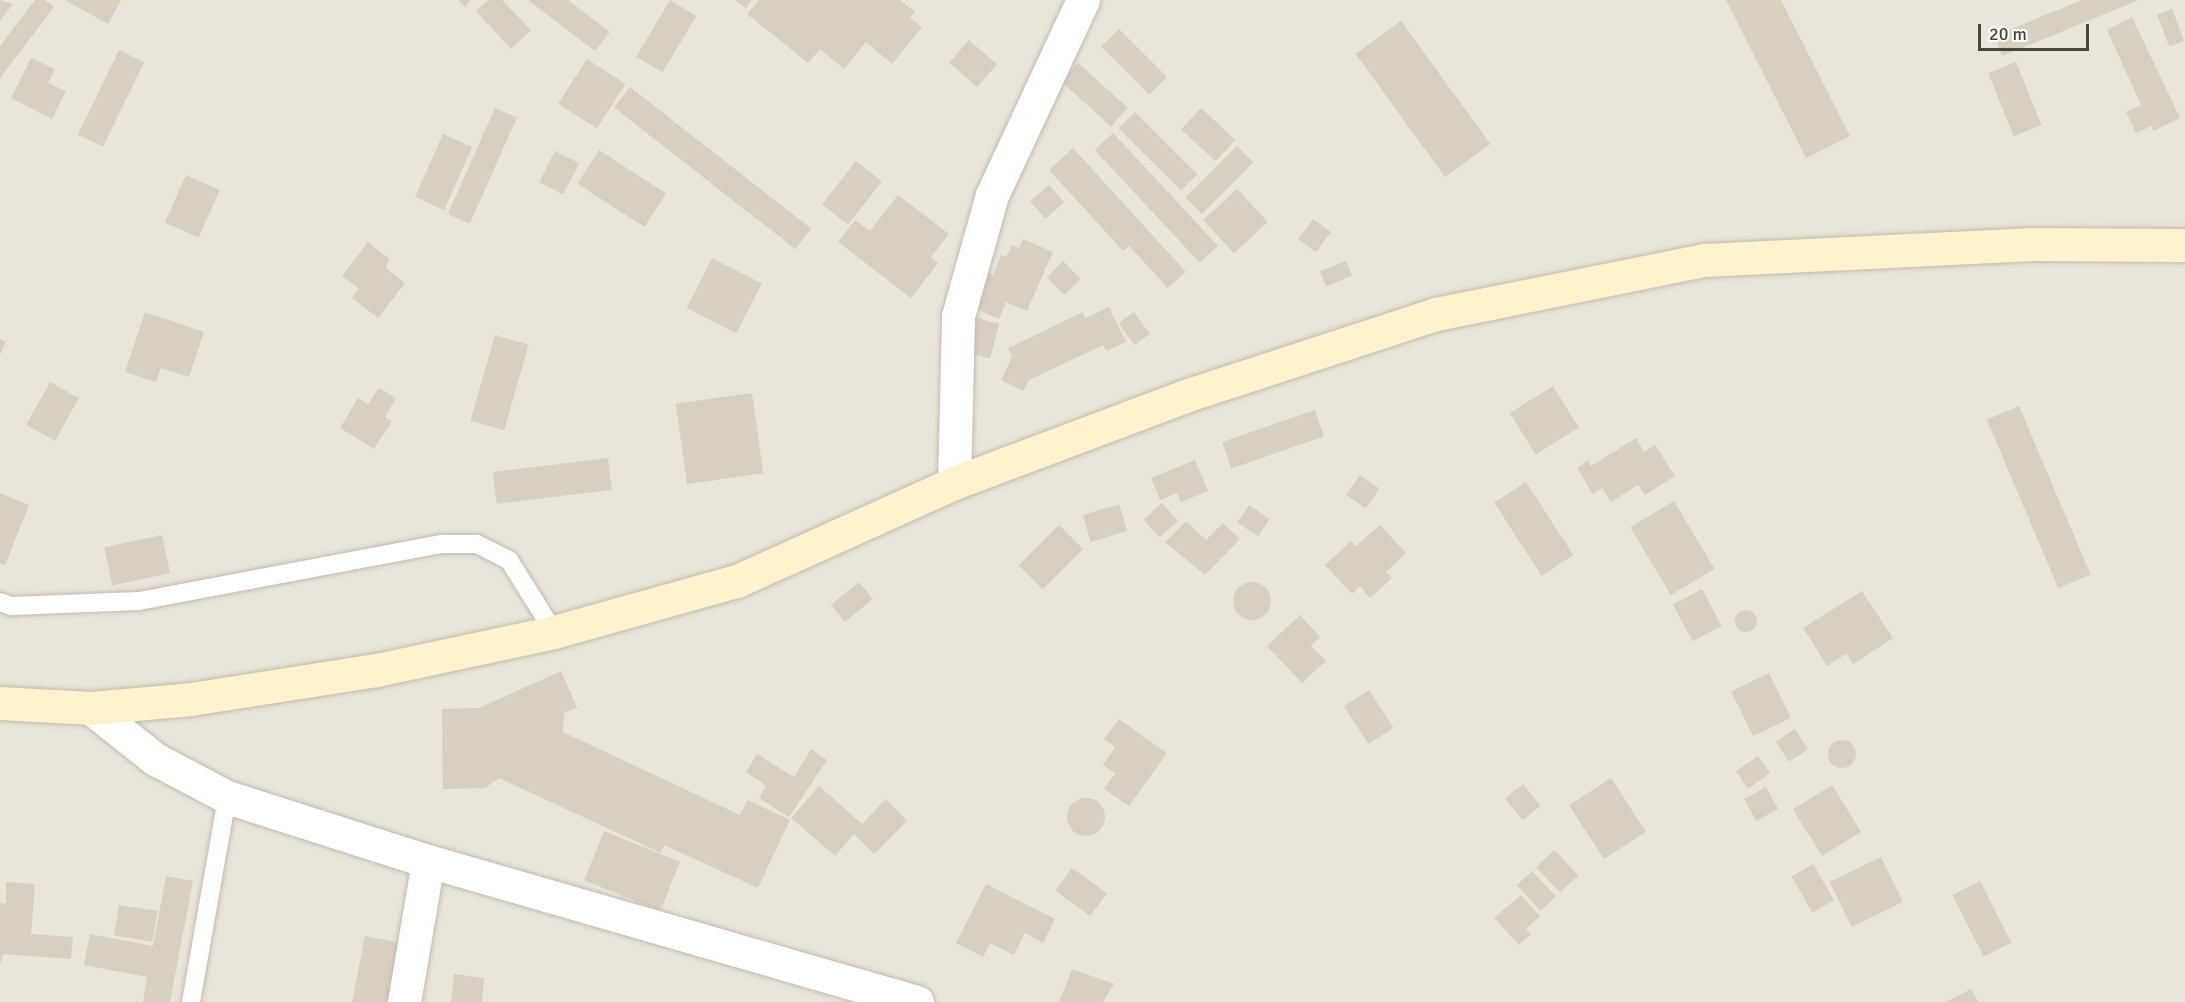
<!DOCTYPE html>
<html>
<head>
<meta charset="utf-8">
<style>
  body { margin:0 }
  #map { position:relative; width:2185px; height:1002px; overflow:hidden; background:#f6f3ec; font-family:Signika,sans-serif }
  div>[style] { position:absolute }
  .residential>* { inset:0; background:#eae5da; transform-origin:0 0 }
  .building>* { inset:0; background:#d8cfc1; transform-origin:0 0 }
  .round { border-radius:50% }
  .roads { filter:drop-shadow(0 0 2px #c2bbae) drop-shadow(0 0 2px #c2bbae) }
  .lane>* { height:18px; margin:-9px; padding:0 9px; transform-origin:9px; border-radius:9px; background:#fff }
  .street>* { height:33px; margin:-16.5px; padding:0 16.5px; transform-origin:16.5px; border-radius:16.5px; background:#fff }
  .secondary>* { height:33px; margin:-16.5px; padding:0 16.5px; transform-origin:16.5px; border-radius:16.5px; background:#fff3cd }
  span { translate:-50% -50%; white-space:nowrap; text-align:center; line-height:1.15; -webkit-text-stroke:4.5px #fff; paint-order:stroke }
  .scale { position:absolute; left:1978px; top:24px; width:111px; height:27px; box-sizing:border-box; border:3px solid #4b4439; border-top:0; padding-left:8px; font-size:18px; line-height:21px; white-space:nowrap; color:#4b4439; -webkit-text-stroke:4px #fff; paint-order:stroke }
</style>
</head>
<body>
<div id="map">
  <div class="residential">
    <div style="left:0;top:0;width:2185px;height:1002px"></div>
  </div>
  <div class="building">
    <div style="clip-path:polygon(0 0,13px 4px,0 21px)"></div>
    <div style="clip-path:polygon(35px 0,45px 0,54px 7px,0 78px,0 46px)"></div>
    <div style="clip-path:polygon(65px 0,121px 0,108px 24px)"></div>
    <div style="clip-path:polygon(458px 0,471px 0,465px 7px)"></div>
    <div style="clip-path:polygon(488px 0,502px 0,531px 30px,511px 49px,476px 11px)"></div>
    <div style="clip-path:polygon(528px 0,568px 0,610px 32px,595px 51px)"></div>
    <div style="left:670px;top:0;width:31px;height:66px;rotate:31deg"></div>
    <div style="clip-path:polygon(735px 0,752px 0,746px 8px)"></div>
    <div style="clip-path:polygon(759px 0,900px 0,915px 12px,910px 18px,922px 27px,892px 64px,866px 42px,844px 69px,820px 49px,808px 63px,747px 14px)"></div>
    <div style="clip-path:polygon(1726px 0,1781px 0,1850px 136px,1806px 158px)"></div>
    <div style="clip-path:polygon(2082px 0,2139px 0,2002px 56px,1994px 36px)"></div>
    <div style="left:2172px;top:9px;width:34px;height:16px;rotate:69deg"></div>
    <div style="clip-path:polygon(2132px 17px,2180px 118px,2153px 131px,2152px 126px,2136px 133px,2126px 112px,2141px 105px,2107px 30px)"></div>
    <div style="left:1401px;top:21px;width:152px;height:56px;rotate:54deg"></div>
    <div style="left:1119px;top:29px;width:68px;height:25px;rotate:45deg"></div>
    <div style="left:969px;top:40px;width:37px;height:30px;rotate:41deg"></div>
    <div style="left:119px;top:50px;width:28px;height:94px;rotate:26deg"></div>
    <div style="clip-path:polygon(31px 58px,55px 69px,48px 83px,66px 91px,52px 119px,11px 98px)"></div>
    <div style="left:587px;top:59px;width:46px;height:53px;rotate:33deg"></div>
    <div style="left:2016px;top:62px;width:68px;height:30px;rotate:68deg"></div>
    <div style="left:1078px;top:63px;width:67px;height:25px;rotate:42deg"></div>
    <div style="left:630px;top:87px;width:230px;height:26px;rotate:38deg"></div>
    <div style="left:495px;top:108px;width:24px;height:116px;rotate:24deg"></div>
    <div style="left:1201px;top:108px;width:47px;height:29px;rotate:43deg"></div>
    <div style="left:1135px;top:112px;width:88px;height:23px;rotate:45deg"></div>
    <div style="left:1113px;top:133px;width:154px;height:25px;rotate:47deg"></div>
    <div style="left:443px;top:134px;width:32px;height:69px;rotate:24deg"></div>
    <div style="left:1237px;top:146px;width:23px;height:73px;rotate:45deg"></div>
    <div style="clip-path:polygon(1073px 148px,1186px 272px,1168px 288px,1129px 246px,1123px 251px,1049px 170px)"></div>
    <div style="left:599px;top:150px;width:80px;height:40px;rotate:33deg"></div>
    <div style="left:555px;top:151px;width:27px;height:35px;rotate:27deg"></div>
    <div style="left:856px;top:161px;width:33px;height:55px;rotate:38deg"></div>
    <div style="left:186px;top:175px;width:37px;height:52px;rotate:24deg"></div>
    <div style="left:1049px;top:185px;width:23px;height:25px;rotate:49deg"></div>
    <div style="left:1237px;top:189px;width:45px;height:46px;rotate:47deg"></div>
    <div style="clip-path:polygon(898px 195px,949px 234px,931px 257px,938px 263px,911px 298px,838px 242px,855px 220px,870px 231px)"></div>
    <div style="left:1313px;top:219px;width:22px;height:25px;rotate:36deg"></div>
    <div style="clip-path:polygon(1023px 239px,1053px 252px,1027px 311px,1006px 302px,999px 319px,978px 310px,988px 272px,993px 275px,1001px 255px,1006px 257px,1012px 245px,1019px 248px)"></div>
    <div style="clip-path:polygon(368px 242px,389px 259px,386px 268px,405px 283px,378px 318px,352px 298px,359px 289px,342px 276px)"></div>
    <div style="left:712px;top:258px;width:56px;height:56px;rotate:27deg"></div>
    <div style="left:1063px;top:261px;width:25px;height:23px;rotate:45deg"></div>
    <div style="left:1346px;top:261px;width:16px;height:28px;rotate:68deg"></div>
    <div style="clip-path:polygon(1109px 307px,1126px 342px,1106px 351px,1103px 345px,1029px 380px,1023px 391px,1001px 380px,1012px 357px,1008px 348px,1083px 312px,1085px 318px)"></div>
    <div style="clip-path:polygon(145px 312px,204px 332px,189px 377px,161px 368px,156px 382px,125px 372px)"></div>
    <div style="left:1134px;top:312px;width:27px;height:19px;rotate:54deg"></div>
    <div style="left:977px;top:318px;width:23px;height:36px;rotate:15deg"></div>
    <div style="left:495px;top:335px;width:35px;height:89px;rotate:16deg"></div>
    <div style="clip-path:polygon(0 339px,6px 342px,0 355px)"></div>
    <div style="left:50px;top:382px;width:33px;height:49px;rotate:29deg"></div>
    <div style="left:1553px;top:386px;width:49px;height:51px;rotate:58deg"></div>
    <div style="clip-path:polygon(379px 388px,396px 398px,385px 417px,392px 421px,374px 449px,340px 428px,358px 398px,368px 404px)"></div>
    <div style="left:752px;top:393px;width:81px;height:77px;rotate:82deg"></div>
    <div style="left:2019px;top:406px;width:183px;height:35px;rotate:67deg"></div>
    <div style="left:1315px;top:410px;width:28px;height:98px;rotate:71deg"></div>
    <div style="clip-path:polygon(1636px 438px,1644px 452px,1655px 445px,1675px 476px,1645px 495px,1638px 485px,1611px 502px,1602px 488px,1593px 494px,1577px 468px,1588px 460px,1591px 466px)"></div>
    <div style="left:608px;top:458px;width:32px;height:116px;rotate:83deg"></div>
    <div style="clip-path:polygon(1195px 460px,1208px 491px,1181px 502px,1177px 493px,1160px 500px,1151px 478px)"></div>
    <div style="left:1360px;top:475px;width:24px;height:24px;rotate:35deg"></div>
    <div style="left:1526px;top:482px;width:87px;height:38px;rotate:57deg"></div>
    <div style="clip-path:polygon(0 493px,29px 505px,5px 565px,0 563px)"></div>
    <div style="left:1674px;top:501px;width:79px;height:51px;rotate:59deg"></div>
    <div style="left:1162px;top:503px;width:24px;height:25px;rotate:48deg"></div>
    <div style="left:1119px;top:504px;width:28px;height:38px;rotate:73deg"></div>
    <div style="left:1249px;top:505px;width:25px;height:21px;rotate:34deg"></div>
    <div style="clip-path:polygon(1186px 521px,1206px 540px,1223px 523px,1240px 539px,1205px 575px,1165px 542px)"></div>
    <div style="left:1059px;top:525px;width:34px;height:57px;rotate:45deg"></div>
    <div style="clip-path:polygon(1380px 525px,1406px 553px,1386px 572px,1392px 578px,1370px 598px,1360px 586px,1352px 594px,1325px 565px,1351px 541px,1356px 546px)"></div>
    <div style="left:162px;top:535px;width:39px;height:59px;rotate:78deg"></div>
    <div style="left:859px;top:582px;width:22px;height:36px;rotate:51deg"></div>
    <div class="round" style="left:1233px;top:582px;width:38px;height:38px"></div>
    <div style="left:1702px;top:589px;width:42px;height:33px;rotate:62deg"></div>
    <div style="clip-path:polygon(1862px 591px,1893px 638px,1853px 664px,1846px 654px,1827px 666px,1803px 628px)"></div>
    <div class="round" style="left:1735px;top:610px;width:22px;height:22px"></div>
    <div style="clip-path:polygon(1300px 615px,1320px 637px,1311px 646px,1326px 661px,1302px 683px,1267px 646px)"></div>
    <div style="clip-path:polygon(561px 671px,577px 708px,564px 713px,563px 732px,740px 815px,748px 800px,790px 820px,758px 888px,664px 845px,661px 853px,499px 778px,485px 788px,443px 789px,442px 709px,479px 708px)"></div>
    <div style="left:1769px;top:673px;width:50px;height:42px;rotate:64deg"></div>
    <div style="left:1369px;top:690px;width:45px;height:30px;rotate:57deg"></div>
    <div style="clip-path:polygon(1119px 719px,1167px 753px,1129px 806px,1104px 789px,1115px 773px,1103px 765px,1115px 747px,1104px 739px)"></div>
    <div style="left:1795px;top:729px;width:24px;height:23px;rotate:57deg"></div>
    <div class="round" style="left:1828px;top:740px;width:28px;height:28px"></div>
    <div style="clip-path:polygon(811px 749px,827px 760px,789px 817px,759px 798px,766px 786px,746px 772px,757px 754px,794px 777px)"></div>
    <div style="left:1758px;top:756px;width:21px;height:27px;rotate:55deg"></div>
    <div style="left:1611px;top:778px;width:64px;height:50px;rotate:57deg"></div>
    <div style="left:1523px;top:784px;width:28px;height:23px;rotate:51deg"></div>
    <div style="left:1832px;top:785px;width:55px;height:46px;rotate:58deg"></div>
    <div style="clip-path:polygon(819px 786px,862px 824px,886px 799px,907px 821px,874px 854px,854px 834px,835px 856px,791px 818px)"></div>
    <div style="left:1766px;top:787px;width:25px;height:25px;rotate:61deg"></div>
    <div class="round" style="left:1067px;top:798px;width:38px;height:38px"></div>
    <div style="left:604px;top:831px;width:82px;height:53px;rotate:22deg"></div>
    <div style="left:1554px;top:850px;width:35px;height:25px;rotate:46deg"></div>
    <div style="left:1881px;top:857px;width:50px;height:57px;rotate:64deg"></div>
    <div style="left:1813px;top:864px;width:42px;height:25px;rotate:60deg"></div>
    <div style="left:1072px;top:868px;width:43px;height:28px;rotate:36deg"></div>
    <div style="left:1532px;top:871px;width:35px;height:21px;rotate:47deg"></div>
    <div style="clip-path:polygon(166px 876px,193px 881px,170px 1002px,143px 1002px,147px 977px,84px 965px,90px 934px,153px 946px)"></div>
    <div style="left:1980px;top:881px;width:69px;height:31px;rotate:63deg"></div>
    <div style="clip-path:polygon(6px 882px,35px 884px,31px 934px,73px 937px,71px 959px,3px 954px,0 965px,0 903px,6px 904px)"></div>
    <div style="clip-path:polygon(986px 884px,1055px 919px,1043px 943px,1025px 933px,1014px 955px,990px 943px,983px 957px,956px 943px)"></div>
    <div style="clip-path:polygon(1521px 895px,1540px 916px,1526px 929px,1531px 934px,1519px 945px,1494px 918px)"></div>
    <div style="left:119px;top:905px;width:39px;height:31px;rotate:9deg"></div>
    <div style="clip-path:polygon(365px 936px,401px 943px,388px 1002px,352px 1002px)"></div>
    <div style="clip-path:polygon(1072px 969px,1114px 984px,1103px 1002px,1059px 1002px)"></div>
    <div style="clip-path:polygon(454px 974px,484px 978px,482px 1002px,451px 1002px)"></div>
    <div style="clip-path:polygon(1971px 989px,1978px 1002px,1946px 1002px)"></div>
  </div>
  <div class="roads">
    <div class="lane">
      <div style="left:0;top:602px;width:12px;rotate:20deg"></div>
      <div style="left:11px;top:606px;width:128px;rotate:-2.2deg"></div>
      <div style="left:139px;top:601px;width:308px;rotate:-10.7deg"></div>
      <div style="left:442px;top:544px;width:35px"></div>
      <div style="left:477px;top:544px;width:36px;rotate:27deg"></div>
      <div style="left:509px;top:560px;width:85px;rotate:58deg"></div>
      <div style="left:191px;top:1002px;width:208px;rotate:-80deg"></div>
    </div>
    <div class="street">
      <div style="left:954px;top:483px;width:167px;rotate:-88.6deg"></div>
      <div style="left:958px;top:316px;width:126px;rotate:-74.3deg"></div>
      <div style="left:992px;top:195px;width:215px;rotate:-65deg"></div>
      <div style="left:91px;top:708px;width:82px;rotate:38.6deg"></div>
      <div style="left:155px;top:759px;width:81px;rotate:27.8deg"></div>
      <div style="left:227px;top:797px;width:211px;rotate:17.7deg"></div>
      <div style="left:428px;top:861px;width:509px;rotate:16.08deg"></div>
      <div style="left:404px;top:1002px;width:143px;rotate:-80.3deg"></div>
    </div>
    <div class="secondary">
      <div style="left:0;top:703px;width:91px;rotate:3.1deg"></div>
      <div style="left:91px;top:708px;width:100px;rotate:-5.1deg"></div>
      <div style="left:191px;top:699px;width:188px;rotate:-8.9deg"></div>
      <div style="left:377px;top:670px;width:181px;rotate:-12.1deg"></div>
      <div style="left:554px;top:632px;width:190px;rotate:-15.6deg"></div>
      <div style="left:737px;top:581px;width:238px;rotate:-24.3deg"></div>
      <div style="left:954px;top:483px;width:247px;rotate:-20.6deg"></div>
      <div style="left:1185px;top:396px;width:264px;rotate:-18.1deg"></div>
      <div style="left:1436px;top:314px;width:274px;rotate:-11.4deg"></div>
      <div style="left:1705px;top:260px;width:323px;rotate:-2.8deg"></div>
      <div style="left:2028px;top:244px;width:157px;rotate:0.4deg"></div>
    </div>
  </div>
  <div class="scale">20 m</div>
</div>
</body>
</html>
